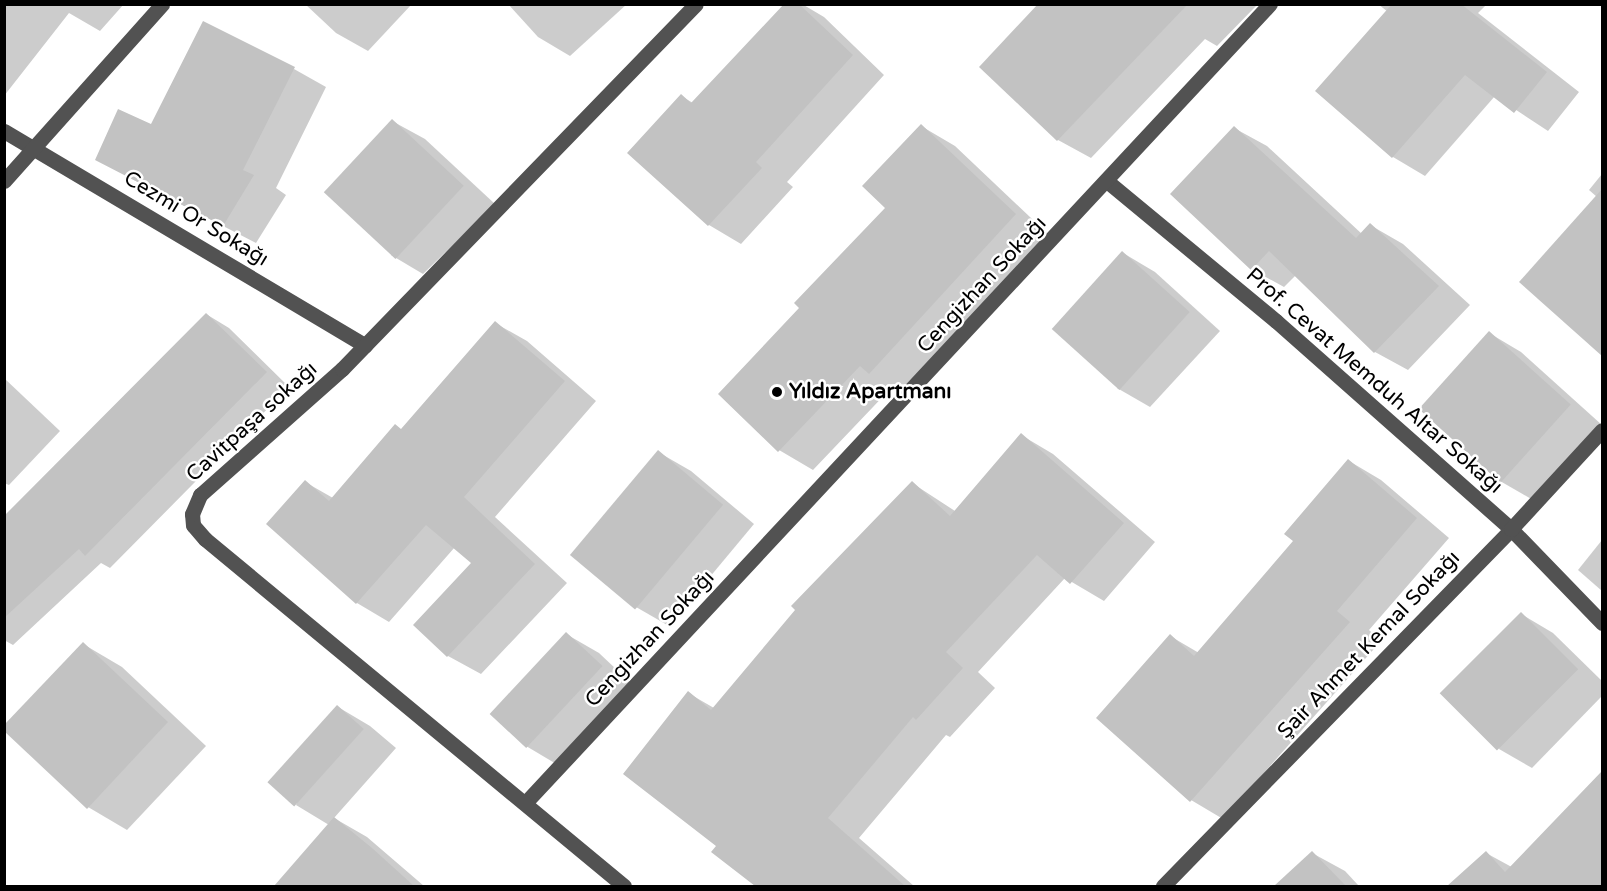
<!DOCTYPE html>
<html>
<head>
<meta charset="utf-8">
<style>
  body { margin:0 }
  #map { position:relative; width:1607px; height:891px; overflow:hidden; background:#fff; font-family:"Varela Round",sans-serif }
  div>[style] { position:absolute }
  .shadow>* { inset:0; background:#0003 }
  .building>* { inset:0; background:#c2c2c2; transform-origin:0 0 }
  .minor>* { height:15px; margin:-7.5px; padding:0 7.5px; transform-origin:7.5px; border-radius:7.5px; background:#525252 }
  .dots>* { width:16px; height:16px; translate:-50% -50%; box-sizing:border-box; border:3px solid #fff; border-radius:50% }
  span { translate:-50% -50%; white-space:nowrap; text-align:center; line-height:1.15; -webkit-text-stroke:5px #fff; paint-order:stroke }
  .street-label { font-size:21px; color:#000 }
  .poi-label { font-size:21px; color:#000; font-weight:700 }
  .left { translate:0 -50%; text-align:left }
  .frame { position:absolute; inset:0; border:6px solid #000; pointer-events:none }
</style>
</head>
<body>
<div id="map">
  <div class="shadow">
    <div style="clip-path:polygon(4px 4px,124px 4px,100px 31px,69px 13px,4px 96px)"></div>
    <div style="clip-path:polygon(305px 4px,412px 4px,368px 51px,336px 33px)"></div>
    <div style="clip-path:polygon(508px 4px,627px 4px,570px 56px,538px 37px)"></div>
    <div style="clip-path:polygon(786px 4px,802px 4px,824px 17px,884px 75px,787px 182px,793px 187px,741px 244px,709px 225px,681px 96px,693px 103px)"></div>
    <div style="clip-path:polygon(1040px 4px,1258px 4px,1217px 46px,1205px 39px,1091px 158px,1058px 140px)"></div>
    <div style="clip-path:polygon(1378px 4px,1487px 4px,1478px 13px,1579px 92px,1548px 131px,1495px 96px,1425px 176px,1393px 157px,1388px 12px)"></div>
    <div style="clip-path:polygon(294px 69px,326px 87px,276px 188px,286px 195px,256px 243px,130px 178px)"></div>
    <div style="clip-path:polygon(392px 121px,425px 139px,495px 204px,423px 274px,391px 255px)"></div>
    <div style="clip-path:polygon(921px 126px,955px 146px,1049px 235px,904px 392px,893px 386px,813px 470px,779px 450px,802px 308px,887px 208px)"></div>
    <div style="clip-path:polygon(1234px 128px,1267px 146px,1362px 234px,1370px 225px,1403px 244px,1470px 305px,1408px 370px,1375px 352px,1296px 275px,1284px 287px,1251px 269px)"></div>
    <div style="clip-path:polygon(1602px 174px,1602px 352px,1594px 347px,1597px 197px,1589px 190px)"></div>
    <div style="clip-path:polygon(1123px 253px,1155px 272px,1220px 331px,1150px 407px,1117px 388px)"></div>
    <div style="clip-path:polygon(206px 314px,229px 328px,289px 387px,110px 568px,101px 563px,13px 645px,4px 640px,4px 518px)"></div>
    <div style="clip-path:polygon(495px 323px,527px 341px,596px 401px,495px 517px,567px 583px,481px 674px,448px 656px,415px 625px,473px 563px,455px 547px,389px 622px,357px 603px,305px 482px,333px 498px,402px 430px)"></div>
    <div style="clip-path:polygon(1489px 333px,1521px 352px,1602px 425px,1533px 500px,1500px 481px)"></div>
    <div style="clip-path:polygon(4px 378px,60px 431px,9px 485px,4px 483px)"></div>
    <div style="clip-path:polygon(1021px 435px,1053px 454px,1155px 542px,1104px 601px,1065px 578px,978px 672px,995px 688px,950px 737px,946px 735px,859px 838px,914px 886px,758px 886px,713px 852px,718px 846px,688px 693px,714px 708px,912px 483px,955px 511px)"></div>
    <div style="clip-path:polygon(658px 452px,691px 471px,754px 524px,669px 626px,636px 607px,573px 555px)"></div>
    <div style="clip-path:polygon(1349px 461px,1381px 480px,1449px 538px,1369px 630px,1381px 641px,1223px 819px,1191px 800px,1170px 636px,1199px 653px,1295px 541px)"></div>
    <div style="clip-path:polygon(1602px 540px,1602px 591px,1578px 570px)"></div>
    <div style="clip-path:polygon(1521px 614px,1553px 633px,1602px 681px,1602px 696px,1532px 768px,1499px 749px)"></div>
    <div style="clip-path:polygon(566px 634px,599px 653px,633px 685px,558px 765px,526px 746px,491px 714px)"></div>
    <div style="clip-path:polygon(83px 644px,122px 667px,206px 746px,127px 830px,88px 807px)"></div>
    <div style="clip-path:polygon(338px 707px,370px 726px,396px 748px,334px 818px,367px 837px,424px 886px,276px 886px,329px 825px,296px 805px)"></div>
    <div style="clip-path:polygon(1602px 773px,1602px 886px,1592px 886px,1541px 837px)"></div>
    <div style="clip-path:polygon(1312px 853px,1345px 871px,1359px 886px,1276px 886px)"></div>
    <div style="clip-path:polygon(1486px 853px,1519px 871px,1533px 886px,1449px 886px)"></div>
  </div>
  <div class="building">
    <div style="clip-path:polygon(784px 4px,799px 4px,853px 55px,756px 162px,762px 168px,708px 226px,627px 153px,681px 94px,691px 103px)"></div>
    <div style="clip-path:polygon(1038px 4px,1188px 4px,1057px 141px,979px 67px)"></div>
    <div style="clip-path:polygon(1392px 4px,1461px 4px,1547px 72px,1514px 113px,1465px 75px,1392px 158px,1315px 91px)"></div>
    <div style="clip-path:polygon(203px 21px,295px 67px,243px 170px,254px 175px,223px 226px,95px 160px,118px 109px,151px 124px)"></div>
    <div style="left:392px;top:119px;width:98px;height:100px;rotate:43deg"></div>
    <div style="clip-path:polygon(921px 124px,1016px 214px,869px 374px,860px 366px,778px 452px,718px 394px,799px 308px,794px 303px,885px 208px,862px 186px)"></div>
    <div style="clip-path:polygon(1234px 126px,1356px 238px,1370px 223px,1439px 286px,1374px 353px,1269px 251px,1251px 270px,1170px 194px)"></div>
    <div style="clip-path:polygon(1602px 189px,1602px 356px,1519px 282px)"></div>
    <div style="left:1122px;top:251px;width:91px;height:105px;rotate:42deg"></div>
    <div style="clip-path:polygon(206px 313px,267px 372px,85px 556px,79px 549px,4px 618px,4px 516px)"></div>
    <div style="clip-path:polygon(495px 321px,565px 381px,464px 497px,535px 564px,447px 657px,413px 625px,471px 563px,426px 525px,356px 604px,266px 524px,305px 480px,329px 501px,395px 424px,401px 429px)"></div>
    <div style="left:1489px;top:331px;width:110px;height:105px;rotate:42deg"></div>
    <div style="clip-path:polygon(1021px 433px,1124px 523px,1070px 584px,1037px 555px,946px 652px,963px 668px,916px 720px,913px 717px,828px 818px,905px 886px,755px 886px,711px 852px,716px 846px,623px 774px,688px 691px,711px 710px,795px 610px,791px 606px,912px 481px,950px 516px)"></div>
    <div style="left:658px;top:450px;width:85px;height:137px;rotate:40deg"></div>
    <div style="clip-path:polygon(1348px 459px,1417px 518px,1337px 611px,1350px 622px,1190px 802px,1096px 718px,1170px 634px,1194px 656px,1293px 541px,1284px 534px)"></div>
    <div style="left:1521px;top:612px;width:81px;height:115px;rotate:45deg"></div>
    <div style="left:566px;top:632px;width:50px;height:112px;rotate:43deg"></div>
    <div style="clip-path:polygon(83px 642px,168px 722px,87px 809px,4px 731px,4px 725px)"></div>
    <div style="left:337px;top:705px;width:36px;height:104px;rotate:42deg"></div>
    <div style="clip-path:polygon(1602px 771px,1602px 886px,1447px 886px,1486px 851px,1505px 872px)"></div>
    <div style="clip-path:polygon(334px 817px,372px 848px,414px 886px,274px 886px)"></div>
    <div style="clip-path:polygon(1312px 851px,1346px 886px,1274px 886px)"></div>
  </div>
  <div class="minor">
    <div style="left:4px;top:131px;width:420px;rotate:30.7deg"></div>
    <div style="left:4px;top:181px;width:237px;rotate:-48.2deg"></div>
    <div style="left:1108px;top:182px;width:218px;rotate:39.6deg"></div>
    <div style="left:1276px;top:321px;width:314px;rotate:41.5deg"></div>
    <div style="left:1511px;top:529px;width:131px;rotate:45.9deg"></div>
    <div style="left:526px;top:802px;width:1091px;rotate:-47.01deg"></div>
    <div style="left:624px;top:886px;width:544px;rotate:-140.37deg"></div>
    <div style="left:205px;top:539px;width:18px;rotate:-131deg"></div>
    <div style="left:193px;top:525px;width:11px;rotate:-95deg"></div>
    <div style="left:192px;top:514px;width:21px;rotate:-67deg"></div>
    <div style="left:200px;top:495px;width:190px;rotate:-41.6deg"></div>
    <div style="left:342px;top:369px;width:508px;rotate:-45.88deg"></div>
    <div style="left:1163px;top:886px;width:499px;rotate:-45.7deg"></div>
    <div style="left:1511px;top:529px;width:134px;rotate:-47.4deg"></div>
  </div>
  <div class="dots">
    <div style="left:777px;top:392px;background:#000"></div>
  </div>
  <div class="street-label">
    <span style="left:196px;top:219px;rotate:31deg">Cezmi Or Sokağı</span>
    <span style="left:982px;top:285px;rotate:-47deg">Cengizhan Sokağı</span>
    <span style="left:1374px;top:381px;rotate:41deg">Prof. Cevat Memduh Altar Sokağı</span>
    <span style="left:252px;top:422px;rotate:-42deg">Cavitpaşa sokağı</span>
    <span style="left:650px;top:639px;rotate:-47deg">Cengizhan Sokağı</span>
    <span style="left:1369px;top:645px;rotate:-46deg">Şair Ahmet Kemal Sokağı</span>
  </div>
  <div class="poi-label">
    <span class="left" style="left:789px;top:392px">Yıldız Apartmanı</span>
  </div>
  <div class="frame"></div>
</div>
</body>
</html>
